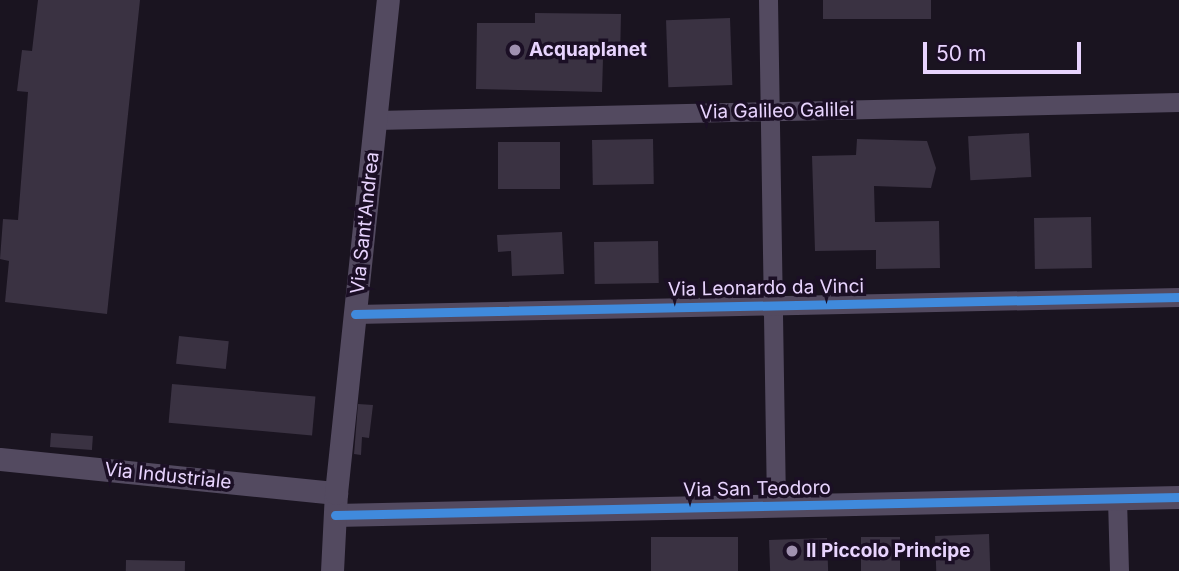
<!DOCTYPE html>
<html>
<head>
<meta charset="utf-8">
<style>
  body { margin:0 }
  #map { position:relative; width:1179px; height:571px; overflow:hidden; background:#1a1420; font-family:Inter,sans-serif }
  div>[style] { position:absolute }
  .building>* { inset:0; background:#3a3242; transform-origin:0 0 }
  .minor>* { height:19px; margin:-9.5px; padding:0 9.5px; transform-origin:9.5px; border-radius:9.5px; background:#534a60 }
  .tertiary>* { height:23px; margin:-11.5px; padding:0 11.5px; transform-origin:11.5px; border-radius:11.5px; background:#534a60 }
  .cycleway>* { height:9px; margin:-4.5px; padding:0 4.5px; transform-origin:4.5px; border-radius:4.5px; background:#408adc }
  .dots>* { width:19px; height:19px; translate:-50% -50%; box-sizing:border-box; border:4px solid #1b0f25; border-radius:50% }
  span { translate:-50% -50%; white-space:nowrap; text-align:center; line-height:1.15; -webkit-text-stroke:7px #1b0f25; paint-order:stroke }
  .poi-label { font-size:19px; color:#e8d4fe; font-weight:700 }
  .left { translate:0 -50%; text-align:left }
  .street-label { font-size:19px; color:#e8d4fe }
  .scale { position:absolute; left:923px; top:42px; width:158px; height:32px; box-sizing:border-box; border:4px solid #e8d4fe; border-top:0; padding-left:9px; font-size:21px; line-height:24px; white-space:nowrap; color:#e8d4fe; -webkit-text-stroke:5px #1b0f25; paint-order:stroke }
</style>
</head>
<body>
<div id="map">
  <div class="building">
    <div style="clip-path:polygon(38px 0,140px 0,107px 314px,5px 302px,9px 261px,0 259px,3px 219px,18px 220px,28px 92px,17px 91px,22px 50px,32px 51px)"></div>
    <div style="left:823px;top:0;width:108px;height:19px"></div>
    <div style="clip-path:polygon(535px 13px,621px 14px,620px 59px,603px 59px,602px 92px,476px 89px,477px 23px,535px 23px)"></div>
    <div style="left:730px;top:18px;width:67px;height:64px;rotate:88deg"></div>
    <div style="left:1029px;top:133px;width:44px;height:61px;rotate:87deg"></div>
    <div style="left:653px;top:139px;width:45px;height:61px;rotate:89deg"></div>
    <div style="clip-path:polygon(857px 139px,927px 141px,936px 168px,931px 188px,874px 186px,875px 222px,939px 221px,940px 268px,876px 269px,876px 250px,815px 251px,812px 156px,856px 155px)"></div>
    <div style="left:498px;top:142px;width:62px;height:47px"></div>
    <div style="left:1091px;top:217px;width:51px;height:57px;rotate:89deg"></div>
    <div style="clip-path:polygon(562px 232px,564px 274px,512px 276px,511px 251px,498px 252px,497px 235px)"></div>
    <div style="left:658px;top:241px;width:42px;height:64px;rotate:89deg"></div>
    <div style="left:179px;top:336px;width:50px;height:28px;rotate:6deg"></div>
    <div style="left:172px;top:384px;width:144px;height:39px;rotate:5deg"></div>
    <div style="clip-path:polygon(358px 404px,373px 405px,369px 438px,362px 437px,361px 455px,354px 454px)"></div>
    <div style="left:51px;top:433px;width:42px;height:14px;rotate:4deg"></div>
    <div style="left:989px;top:534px;width:37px;height:54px;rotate:88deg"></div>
    <div style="left:738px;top:537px;width:34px;height:87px;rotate:90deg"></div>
    <div style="left:861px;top:537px;width:39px;height:34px"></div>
    <div style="left:827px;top:538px;width:33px;height:58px;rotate:88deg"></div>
    <div style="left:126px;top:560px;width:59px;height:11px;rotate:1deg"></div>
  </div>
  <div class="minor">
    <div style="left:768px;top:0;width:506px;rotate:89.09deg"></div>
    <div style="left:376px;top:120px;width:803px;rotate:-1.28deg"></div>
    <div style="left:355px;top:314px;width:824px;rotate:-1.18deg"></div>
    <div style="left:1117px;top:499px;width:72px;rotate:88.4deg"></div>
  </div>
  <div class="tertiary">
    <div style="left:0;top:459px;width:338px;rotate:5.8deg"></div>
    <div style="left:335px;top:515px;width:844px;rotate:-1.22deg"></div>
    <div style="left:332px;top:571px;width:78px;rotate:-87.1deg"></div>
    <div style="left:336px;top:493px;width:496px;rotate:-84deg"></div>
  </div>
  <div class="cycleway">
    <div style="left:355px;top:314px;width:824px;rotate:-1.18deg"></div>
    <div style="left:335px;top:515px;width:844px;rotate:-1.22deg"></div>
  </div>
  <div class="dots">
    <div style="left:515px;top:50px;background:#a091b0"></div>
    <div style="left:792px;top:551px;background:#a091b0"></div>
  </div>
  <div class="poi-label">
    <span class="left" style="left:529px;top:50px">Acquaplanet</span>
    <span class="left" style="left:806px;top:551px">Il Piccolo Principe</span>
  </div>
  <div class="street-label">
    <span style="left:777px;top:111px;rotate:-1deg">Via Galileo Galilei</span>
    <span style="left:365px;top:223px;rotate:-84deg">Via Sant'Andrea</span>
    <span style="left:766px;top:288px;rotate:-1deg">Via Leonardo da Vinci</span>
    <span style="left:168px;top:476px;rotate:6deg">Via Industriale</span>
    <span style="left:757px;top:489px;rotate:-1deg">Via San Teodoro</span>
  </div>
  <div class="scale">50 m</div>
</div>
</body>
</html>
